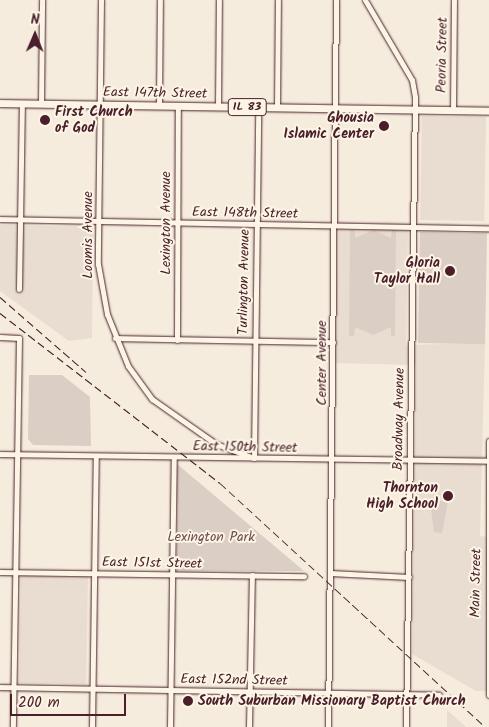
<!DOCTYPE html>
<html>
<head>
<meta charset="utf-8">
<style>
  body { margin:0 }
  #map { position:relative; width:489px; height:727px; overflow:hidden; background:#f5ecde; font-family:Kalam,sans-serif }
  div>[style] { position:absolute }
  .built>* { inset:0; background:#e8ddd0; transform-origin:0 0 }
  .green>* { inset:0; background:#dbcec4; transform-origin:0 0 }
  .roads { filter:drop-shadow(0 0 1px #4a1f2b) drop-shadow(0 0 1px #4a1f2b) }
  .minor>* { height:5px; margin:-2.5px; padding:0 2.5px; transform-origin:2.5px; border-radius:2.5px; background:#fcf5e5 }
  .major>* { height:7px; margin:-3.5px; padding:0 3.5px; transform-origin:3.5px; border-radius:3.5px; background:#fcf5e5 }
  .rail>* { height:1px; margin-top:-0.5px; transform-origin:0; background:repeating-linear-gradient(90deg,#4a1f2b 0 8px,transparent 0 12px) }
  .dots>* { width:14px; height:14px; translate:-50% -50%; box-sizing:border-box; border:2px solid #fcf5e5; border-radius:50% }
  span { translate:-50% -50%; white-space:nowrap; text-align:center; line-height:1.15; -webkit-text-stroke:4px #fcf5e5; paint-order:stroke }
  .shield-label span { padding:1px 4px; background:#fcf5e5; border:1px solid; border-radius:4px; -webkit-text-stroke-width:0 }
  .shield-label { font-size:12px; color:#4a1f2b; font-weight:700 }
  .street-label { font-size:14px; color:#4a1f2b }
  .poi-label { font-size:14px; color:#4a1f2b; font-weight:700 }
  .left { translate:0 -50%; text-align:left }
  .right { translate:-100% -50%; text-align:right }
  .park-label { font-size:14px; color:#6e4b51 }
  .north { position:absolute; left:10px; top:10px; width:50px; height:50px; -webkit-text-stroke:4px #fcf5e5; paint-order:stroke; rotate:1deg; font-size:14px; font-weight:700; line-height:20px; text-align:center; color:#4a1f2b }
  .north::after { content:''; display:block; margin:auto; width:18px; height:22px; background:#4a1f2b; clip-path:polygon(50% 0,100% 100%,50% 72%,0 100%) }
  .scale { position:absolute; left:10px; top:694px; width:116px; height:22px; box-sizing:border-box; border:2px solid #4a1f2b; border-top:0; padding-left:6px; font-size:15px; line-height:18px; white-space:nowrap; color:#4a1f2b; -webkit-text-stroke:4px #fcf5e5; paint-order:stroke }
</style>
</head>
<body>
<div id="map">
  <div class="built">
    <div style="left:422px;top:116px;width:64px;height:104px;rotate:1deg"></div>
    <div style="clip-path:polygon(0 225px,93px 227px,92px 338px,69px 341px,0 291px)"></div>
    <div style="clip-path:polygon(337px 227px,408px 228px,406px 345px,485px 343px,480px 536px,489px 537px,489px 691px,476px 691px,412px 654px,416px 365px,335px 363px)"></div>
    <div style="left:21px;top:575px;width:67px;height:108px;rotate:1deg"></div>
    <div style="clip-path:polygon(447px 710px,466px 727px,447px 727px)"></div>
  </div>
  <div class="green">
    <div style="clip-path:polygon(350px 230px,355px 230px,355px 238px,374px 230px,391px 238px,392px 230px,396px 230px,395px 336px,391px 336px,391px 327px,373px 335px,355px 327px,354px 336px,349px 336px)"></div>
    <div style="left:420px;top:232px;width:67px;height:111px;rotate:1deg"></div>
    <div style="clip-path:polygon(29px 375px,62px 375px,90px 397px,91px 446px,33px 445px,28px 439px)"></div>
    <div style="clip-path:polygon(177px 464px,304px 571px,177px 571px)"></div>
    <div style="clip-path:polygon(430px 501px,448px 501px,442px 533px,434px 532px)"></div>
  </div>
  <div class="roads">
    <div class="minor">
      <div style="left:101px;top:0;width:264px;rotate:90.7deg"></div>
      <div style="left:98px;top:264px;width:51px;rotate:79.8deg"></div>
      <div style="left:107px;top:314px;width:56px;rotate:68deg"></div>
      <div style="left:128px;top:366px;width:41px;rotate:54deg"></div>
      <div style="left:152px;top:399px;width:78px;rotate:35.1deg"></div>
      <div style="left:216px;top:444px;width:40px;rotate:20.2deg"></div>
      <div style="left:365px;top:0;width:93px;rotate:59.6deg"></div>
      <div style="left:412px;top:80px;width:17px;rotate:80deg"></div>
      <div style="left:415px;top:97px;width:630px;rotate:90.82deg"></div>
      <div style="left:41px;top:103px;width:103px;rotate:-89.4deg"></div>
      <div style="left:159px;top:105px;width:105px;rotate:-89.5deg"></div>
      <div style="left:218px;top:106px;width:106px;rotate:-89.5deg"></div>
      <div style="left:277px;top:107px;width:107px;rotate:-89.5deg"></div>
      <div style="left:453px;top:111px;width:111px;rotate:-89.5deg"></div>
      <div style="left:0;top:219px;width:489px;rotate:1.1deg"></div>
      <div style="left:19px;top:289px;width:186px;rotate:-89.1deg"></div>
      <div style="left:0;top:337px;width:19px;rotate:3deg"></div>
      <div style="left:19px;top:338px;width:389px;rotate:90.9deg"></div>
      <div style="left:115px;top:338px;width:218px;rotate:1.1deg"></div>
      <div style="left:177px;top:340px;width:234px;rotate:-89.8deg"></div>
      <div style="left:489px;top:441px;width:254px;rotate:90deg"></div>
      <div style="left:0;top:454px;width:489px;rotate:0.8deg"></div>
      <div style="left:254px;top:458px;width:351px;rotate:-89.3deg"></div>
      <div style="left:0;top:572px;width:304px;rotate:0.8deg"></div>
      <div style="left:330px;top:573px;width:79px;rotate:2.9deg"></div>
      <div style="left:0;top:687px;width:439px;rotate:1deg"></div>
      <div style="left:92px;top:727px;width:271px;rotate:-89.2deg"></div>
      <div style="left:170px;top:727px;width:270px;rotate:-89.2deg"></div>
      <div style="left:249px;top:727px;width:152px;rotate:-88.9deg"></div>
      <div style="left:328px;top:727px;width:727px;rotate:-89.37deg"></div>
    </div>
    <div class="major">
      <div style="left:0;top:103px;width:489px;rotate:0.9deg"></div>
    </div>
  </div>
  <div class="rail">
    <div style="left:0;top:297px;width:114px;rotate:41.1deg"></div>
    <div style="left:0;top:313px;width:278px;rotate:37.7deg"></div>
    <div style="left:220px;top:483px;width:360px;rotate:42.6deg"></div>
  </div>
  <div class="dots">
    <div style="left:45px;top:120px;background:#4a1f2b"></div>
    <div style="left:384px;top:126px;background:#4a1f2b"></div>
    <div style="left:450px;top:271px;background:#4a1f2b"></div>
    <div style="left:448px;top:496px;background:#4a1f2b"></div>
    <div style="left:188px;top:701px;background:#4a1f2b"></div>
  </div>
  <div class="shield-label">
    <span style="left:247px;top:107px">IL 83</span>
  </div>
  <div class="street-label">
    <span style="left:442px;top:55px;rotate:-89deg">Peoria Street</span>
    <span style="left:155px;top:93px;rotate:1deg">East 147th Street</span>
    <span style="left:245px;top:213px;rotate:1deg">East 148th Street</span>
    <span style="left:166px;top:223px;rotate:-90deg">Lexington Avenue</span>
    <span style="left:88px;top:235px;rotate:-90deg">Loomis Avenue</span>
    <span style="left:244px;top:282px;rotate:-89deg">Turlington Avenue</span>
    <span style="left:322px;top:363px;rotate:-90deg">Center Avenue</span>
    <span style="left:399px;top:419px;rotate:-89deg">Broadway Avenue</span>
    <span style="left:245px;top:447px;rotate:1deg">East 150th Street</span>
    <span style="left:152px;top:563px;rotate:1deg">East 151st Street</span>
    <span style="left:476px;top:583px;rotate:-89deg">Main Street</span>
    <span style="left:234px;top:680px;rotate:1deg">East 152nd Street</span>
  </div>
  <div class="poi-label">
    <span class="left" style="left:55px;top:120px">First Church<br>of God</span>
    <span class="right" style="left:374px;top:126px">Ghousia<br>Islamic Center</span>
    <span class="right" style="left:440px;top:271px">Gloria<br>Taylor Hall</span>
    <span class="right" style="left:438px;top:496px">Thornton<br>High School</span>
    <span class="left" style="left:198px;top:701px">South Suburban Missionary Baptist Church</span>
  </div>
  <div class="park-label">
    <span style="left:211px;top:537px">Lexington Park</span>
  </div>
  <div class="north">N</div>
  <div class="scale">200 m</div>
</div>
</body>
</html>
